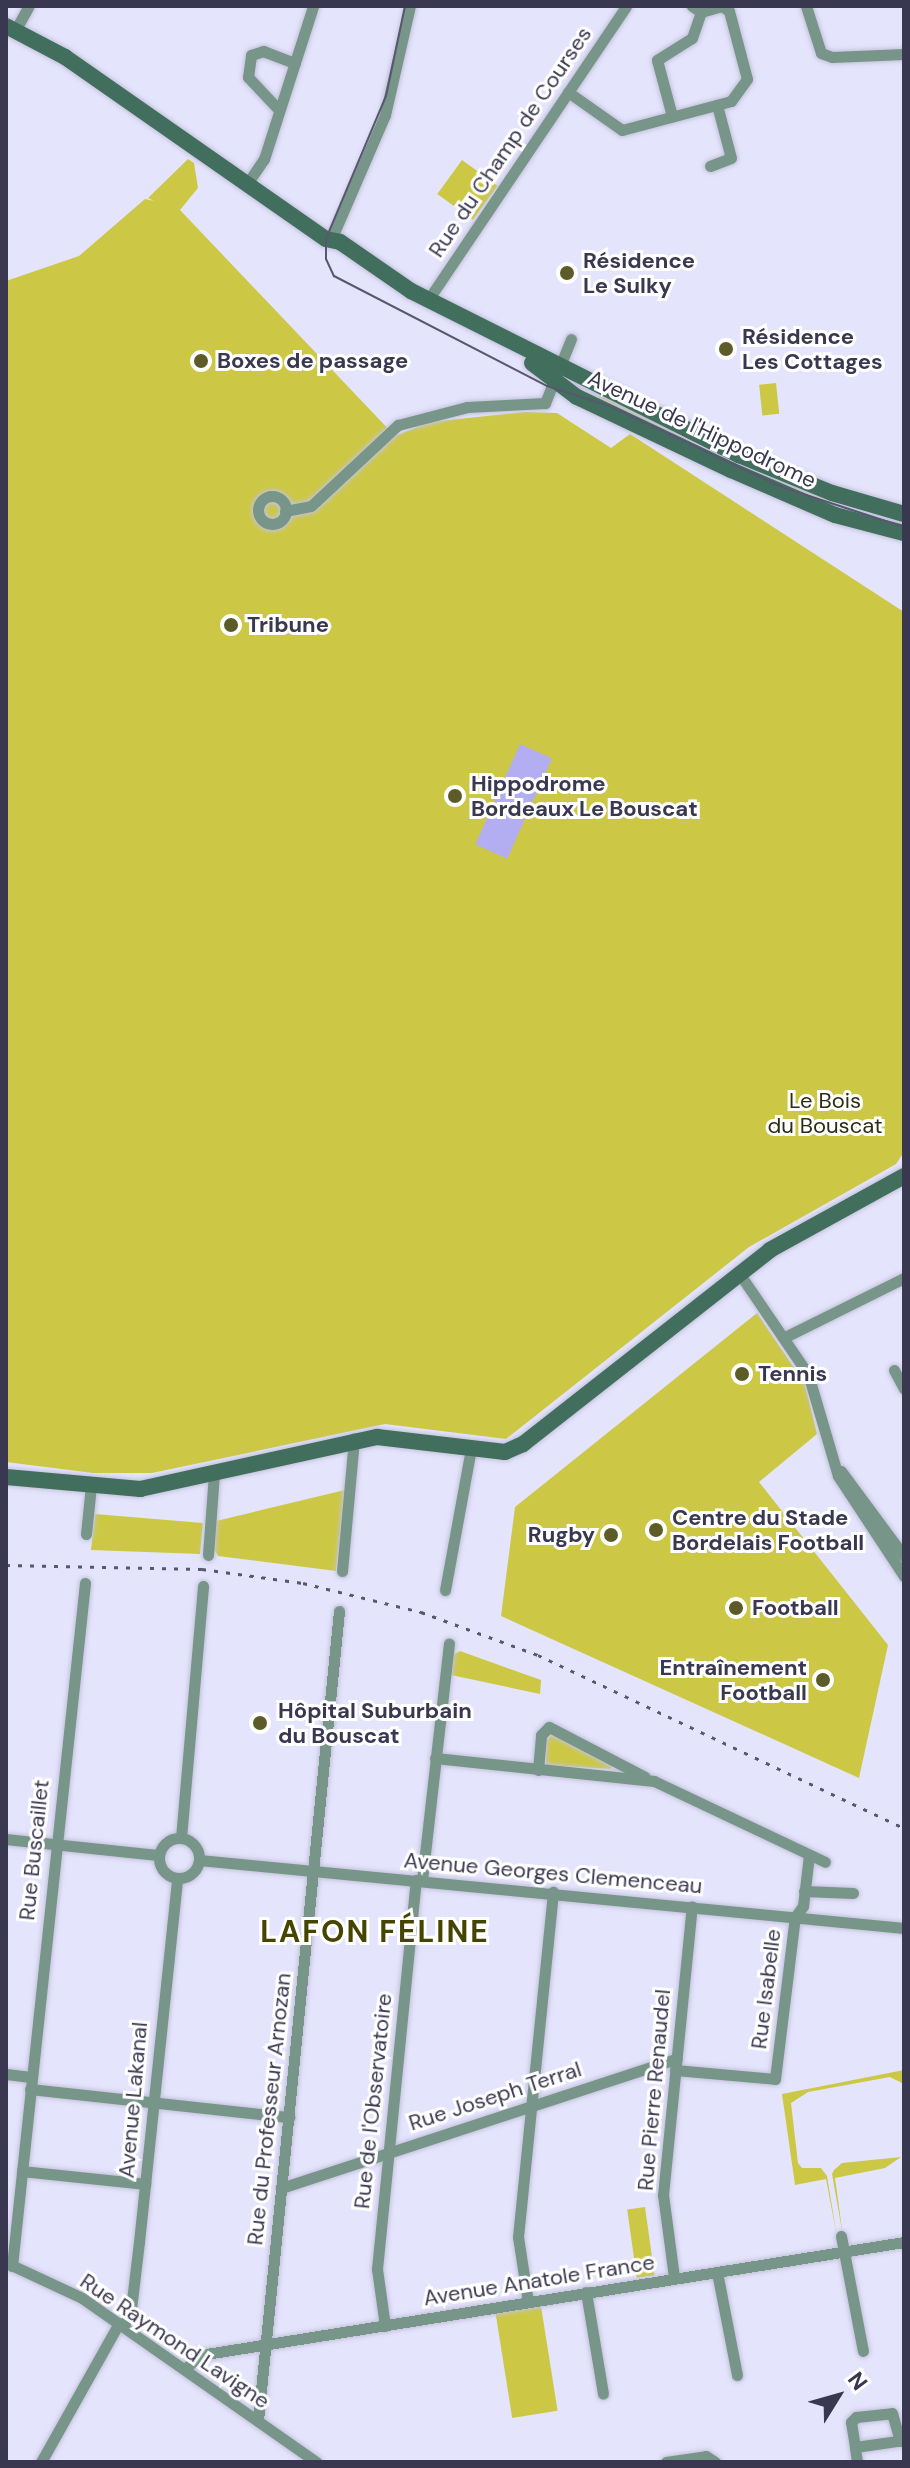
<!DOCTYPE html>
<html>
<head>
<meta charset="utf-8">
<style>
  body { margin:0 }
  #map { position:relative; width:910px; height:2468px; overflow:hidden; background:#e5e4fd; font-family:"DM Sans",sans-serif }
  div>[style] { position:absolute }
  .green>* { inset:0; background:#ccc845; transform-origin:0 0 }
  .water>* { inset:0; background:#b3aef2; transform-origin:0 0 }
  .roads { filter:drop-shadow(0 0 2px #c3c2da) drop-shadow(0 0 2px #c3c2da) }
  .street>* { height:11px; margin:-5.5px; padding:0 5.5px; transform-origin:5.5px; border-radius:5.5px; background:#779589 }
  .street>.ring { margin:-5.5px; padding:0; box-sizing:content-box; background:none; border:11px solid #779589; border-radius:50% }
  .secondary>* { height:16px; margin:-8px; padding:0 8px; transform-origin:8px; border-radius:8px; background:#416e5d }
  .tram>* { height:2px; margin:-1px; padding:0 1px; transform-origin:1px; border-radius:1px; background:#595770 }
  .rail>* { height:3px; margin-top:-1.5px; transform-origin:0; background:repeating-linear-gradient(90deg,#595770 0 4px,transparent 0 12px) }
  .dots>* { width:22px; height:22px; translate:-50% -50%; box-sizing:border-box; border:4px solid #fff; border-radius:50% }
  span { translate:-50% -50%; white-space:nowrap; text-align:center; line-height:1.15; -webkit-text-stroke:6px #fff; paint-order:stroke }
  .street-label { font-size:22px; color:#3a3850 }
  .poi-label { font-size:22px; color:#3a3850; font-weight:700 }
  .left { translate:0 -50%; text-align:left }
  .right { translate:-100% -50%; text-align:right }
  .park-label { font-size:22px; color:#2d2c15 }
  .district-label { font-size:30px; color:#464401; font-weight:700; letter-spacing:2px }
  .frame { position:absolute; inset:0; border:8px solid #3a3850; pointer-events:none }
  .north { position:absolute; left:798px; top:2356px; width:80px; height:80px; -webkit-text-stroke:6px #fff; paint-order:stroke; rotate:53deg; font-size:22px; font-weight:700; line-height:32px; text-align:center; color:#3a3850 }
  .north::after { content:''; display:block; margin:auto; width:28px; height:36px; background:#3a3850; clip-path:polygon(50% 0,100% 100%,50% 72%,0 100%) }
</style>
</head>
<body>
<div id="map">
  <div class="green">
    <div style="clip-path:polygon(188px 159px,194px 163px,198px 188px,180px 210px,395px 436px,430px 422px,525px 412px,557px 413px,611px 448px,630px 434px,904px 612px,904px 1152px,896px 1164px,749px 1247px,506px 1439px,385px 1424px,152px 1473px,93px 1473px,6px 1462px,6px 281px,79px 256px,145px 199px,154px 201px,148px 198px)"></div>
    <div style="left:462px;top:160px;width:44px;height:42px;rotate:36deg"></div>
    <div style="left:776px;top:383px;width:31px;height:17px;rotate:84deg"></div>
    <div style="left:600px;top:395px;width:249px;height:9px;rotate:24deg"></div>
    <div style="clip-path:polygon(757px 1313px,805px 1384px,817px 1434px,759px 1482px,888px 1645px,859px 1778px,501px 1616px,515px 1507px)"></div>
    <div style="clip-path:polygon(345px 1490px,336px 1571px,218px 1556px,214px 1549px,216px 1521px)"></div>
    <div style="clip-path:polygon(95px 1514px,203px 1523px,200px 1554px,91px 1550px)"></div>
    <div style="clip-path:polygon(460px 1651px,541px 1680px,540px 1694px,451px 1675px,453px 1655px)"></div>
    <div style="clip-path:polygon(553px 1734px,612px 1765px,611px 1769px,546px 1765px,545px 1741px)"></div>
    <div style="clip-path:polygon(904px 2070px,904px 2084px,890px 2077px,808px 2092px,791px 2103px,798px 2163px,802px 2168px,821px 2168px,827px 2176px,837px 2237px,826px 2179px,795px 2185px,782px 2094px)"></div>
    <div style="clip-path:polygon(901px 2157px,885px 2168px,835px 2178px,843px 2236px,832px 2174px,834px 2170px,842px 2163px)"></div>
    <div style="left:645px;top:2207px;width:69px;height:18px;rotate:82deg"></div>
    <div style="left:541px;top:2306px;width:106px;height:46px;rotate:81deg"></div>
  </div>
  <div class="water">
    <div style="left:520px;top:744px;width:35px;height:110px;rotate:24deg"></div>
  </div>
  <div class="roads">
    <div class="street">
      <div style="left:806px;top:6px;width:49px;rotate:72.3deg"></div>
      <div style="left:821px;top:53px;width:12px;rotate:20deg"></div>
      <div style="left:832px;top:57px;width:72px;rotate:-2.4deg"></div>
      <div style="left:16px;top:29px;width:26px;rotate:-61deg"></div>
      <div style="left:568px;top:92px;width:66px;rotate:35.1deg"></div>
      <div style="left:622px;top:130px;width:113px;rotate:-14.9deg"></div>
      <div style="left:731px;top:101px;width:27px;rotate:-54deg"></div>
      <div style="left:747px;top:79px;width:70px;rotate:-104.8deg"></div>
      <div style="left:729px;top:11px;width:9px;rotate:-144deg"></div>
      <div style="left:722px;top:6px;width:22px;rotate:164deg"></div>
      <div style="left:701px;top:12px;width:11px;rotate:-146deg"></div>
      <div style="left:279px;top:110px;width:45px;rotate:-133.2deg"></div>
      <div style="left:248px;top:77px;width:22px;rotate:-82deg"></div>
      <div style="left:251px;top:55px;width:13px;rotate:-18deg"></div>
      <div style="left:263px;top:51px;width:34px;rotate:21deg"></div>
      <div style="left:672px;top:116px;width:58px;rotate:-105deg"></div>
      <div style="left:657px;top:60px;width:41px;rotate:-32.2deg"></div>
      <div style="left:692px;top:38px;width:28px;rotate:-71deg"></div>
      <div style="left:710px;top:166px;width:22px;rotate:-21deg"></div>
      <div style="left:731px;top:158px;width:55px;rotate:-104.8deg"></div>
      <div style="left:247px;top:184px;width:30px;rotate:-56deg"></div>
      <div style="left:264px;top:159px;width:161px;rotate:-72.2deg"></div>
      <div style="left:330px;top:242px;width:138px;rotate:-66.6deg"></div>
      <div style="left:385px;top:115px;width:112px;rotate:-77.1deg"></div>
      <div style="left:428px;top:300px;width:354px;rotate:-56deg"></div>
      <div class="ring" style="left:258px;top:496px;width:17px;height:17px"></div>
      <div style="left:285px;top:511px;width:26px;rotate:-11deg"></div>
      <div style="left:311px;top:506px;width:119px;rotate:-43deg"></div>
      <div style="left:398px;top:425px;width:71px;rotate:-14.6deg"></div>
      <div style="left:467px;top:407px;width:78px;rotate:-2.9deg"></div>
      <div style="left:545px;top:403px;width:69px;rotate:-67.9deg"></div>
      <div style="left:739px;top:1273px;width:122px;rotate:55.7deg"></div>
      <div style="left:808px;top:1374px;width:106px;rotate:73.6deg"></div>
      <div style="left:838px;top:1476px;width:120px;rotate:56.6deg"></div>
      <div style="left:785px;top:1337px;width:133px;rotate:-26.4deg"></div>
      <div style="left:894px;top:1370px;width:21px;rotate:62deg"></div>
      <div style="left:841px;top:1471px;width:106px;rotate:53.5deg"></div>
      <div style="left:86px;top:1534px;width:48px;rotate:-84.1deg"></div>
      <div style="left:208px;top:1555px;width:82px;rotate:-85.8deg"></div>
      <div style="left:342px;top:1571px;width:133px;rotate:-84.8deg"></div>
      <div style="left:445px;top:1590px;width:144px;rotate:-79.6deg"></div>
      <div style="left:435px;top:1758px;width:220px;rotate:6deg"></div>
      <div style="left:654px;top:1781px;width:189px;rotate:25.3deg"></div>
      <div style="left:538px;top:1770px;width:35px;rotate:-85deg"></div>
      <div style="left:541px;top:1735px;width:11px;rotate:-45deg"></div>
      <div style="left:549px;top:1727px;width:108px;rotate:27.5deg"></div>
      <div style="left:181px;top:1838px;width:253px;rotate:-85deg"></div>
      <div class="ring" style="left:159px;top:1838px;width:29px;height:29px"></div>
      <div style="left:6px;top:1839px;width:154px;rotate:6deg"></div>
      <div style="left:199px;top:1860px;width:708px;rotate:5.51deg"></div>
      <div style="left:422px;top:1880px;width:238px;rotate:-83.5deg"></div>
      <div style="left:804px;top:1891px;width:49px;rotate:2.3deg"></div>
      <div style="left:675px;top:2070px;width:100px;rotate:5.1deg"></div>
      <div style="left:775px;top:2079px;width:163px;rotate:-83deg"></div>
      <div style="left:795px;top:1917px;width:14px;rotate:-54deg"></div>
      <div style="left:803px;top:1906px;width:51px;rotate:-83.3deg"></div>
      <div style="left:6px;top:2074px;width:25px;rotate:7deg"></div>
      <div style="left:30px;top:2089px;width:261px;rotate:6.2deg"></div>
      <div style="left:22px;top:2171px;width:124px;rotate:6deg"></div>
      <div style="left:281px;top:2188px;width:416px;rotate:-18.1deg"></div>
      <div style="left:841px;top:2236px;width:117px;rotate:79.2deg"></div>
      <div style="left:7px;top:2263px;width:83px;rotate:25deg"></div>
      <div style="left:82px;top:2298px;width:286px;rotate:35deg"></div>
      <div style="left:12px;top:2266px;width:687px;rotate:-83.9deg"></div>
      <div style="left:717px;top:2272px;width:105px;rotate:79deg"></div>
      <div style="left:674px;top:2277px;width:83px;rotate:-97.6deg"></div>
      <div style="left:663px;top:2195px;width:290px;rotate:-84.3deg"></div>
      <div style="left:586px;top:2292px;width:103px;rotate:80.5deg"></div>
      <div style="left:528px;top:2302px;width:66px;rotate:-98.7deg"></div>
      <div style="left:518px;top:2237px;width:347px;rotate:-84.2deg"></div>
      <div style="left:124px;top:2325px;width:17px;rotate:-66deg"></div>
      <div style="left:131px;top:2309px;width:67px;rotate:-83.2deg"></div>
      <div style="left:139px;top:2242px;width:366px;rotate:-84deg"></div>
      <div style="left:385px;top:2326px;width:58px;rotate:-98deg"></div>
      <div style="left:377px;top:2269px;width:391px;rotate:-84.3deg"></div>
      <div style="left:186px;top:2368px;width:19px;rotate:-43deg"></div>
      <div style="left:200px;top:2355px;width:713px;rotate:-9.12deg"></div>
      <div style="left:258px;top:2420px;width:813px;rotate:-84.28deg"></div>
      <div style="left:855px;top:2447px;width:25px;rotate:-99deg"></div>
      <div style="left:851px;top:2422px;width:7px;rotate:-45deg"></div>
      <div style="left:856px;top:2417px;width:36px;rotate:-6deg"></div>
      <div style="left:892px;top:2413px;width:29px;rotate:74deg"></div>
      <div style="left:41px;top:2462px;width:159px;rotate:-60.7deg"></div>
      <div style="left:666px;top:2462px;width:40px;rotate:-8.5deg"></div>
      <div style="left:706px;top:2456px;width:11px;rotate:34deg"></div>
      <div style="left:857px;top:2462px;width:15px;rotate:-98deg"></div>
      <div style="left:855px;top:2447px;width:49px;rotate:-8.1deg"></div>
    </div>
    <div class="secondary">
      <div style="left:6px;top:26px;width:67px;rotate:27.7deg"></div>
      <div style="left:65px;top:57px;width:318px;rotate:34.9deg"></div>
      <div style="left:326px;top:239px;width:14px;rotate:12deg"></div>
      <div style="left:340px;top:242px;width:86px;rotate:34.6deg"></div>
      <div style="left:411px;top:291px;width:367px;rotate:26.6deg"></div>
      <div style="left:739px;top:455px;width:100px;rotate:22.2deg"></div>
      <div style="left:832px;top:493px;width:75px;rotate:16.3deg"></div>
      <div style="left:532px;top:363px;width:56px;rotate:37.1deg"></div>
      <div style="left:577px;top:397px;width:170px;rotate:25.4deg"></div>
      <div style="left:731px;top:470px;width:113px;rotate:23.4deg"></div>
      <div style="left:835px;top:515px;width:71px;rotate:14.6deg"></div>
      <div style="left:6px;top:1477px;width:135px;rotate:5.1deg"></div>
      <div style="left:140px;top:1489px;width:243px;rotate:-12.4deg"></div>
      <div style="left:377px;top:1437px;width:129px;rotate:6.7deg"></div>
      <div style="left:505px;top:1452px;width:20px;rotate:-24deg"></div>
      <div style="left:523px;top:1444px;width:314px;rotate:-38.1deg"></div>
      <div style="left:770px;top:1250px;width:153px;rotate:-28.9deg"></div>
    </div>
  </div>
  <div class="tram">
    <div style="left:405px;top:6px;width:92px;rotate:101.9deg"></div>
    <div style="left:386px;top:96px;width:155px;rotate:112.8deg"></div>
    <div style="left:326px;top:239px;width:20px;rotate:90deg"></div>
    <div style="left:326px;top:259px;width:19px;rotate:65deg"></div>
    <div style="left:334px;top:276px;width:240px;rotate:27.3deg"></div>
    <div style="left:547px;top:386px;width:68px;rotate:17.9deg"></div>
    <div style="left:612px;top:407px;width:188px;rotate:25.2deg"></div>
    <div style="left:782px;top:487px;width:128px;rotate:18.2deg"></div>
  </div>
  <div class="rail">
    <div style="left:6px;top:1565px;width:196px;rotate:1.2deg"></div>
    <div style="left:202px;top:1569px;width:102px;rotate:7.9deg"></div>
    <div style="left:303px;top:1583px;width:122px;rotate:13.8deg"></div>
    <div style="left:421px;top:1612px;width:125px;rotate:20.2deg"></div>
    <div style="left:538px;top:1655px;width:405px;rotate:25.3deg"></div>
  </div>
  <div class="dots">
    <div style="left:567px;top:273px;background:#5d5c29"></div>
    <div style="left:726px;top:349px;background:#5d5c29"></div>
    <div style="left:201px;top:361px;background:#5d5c29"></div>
    <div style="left:231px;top:625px;background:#5d5c29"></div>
    <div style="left:455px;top:796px;background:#5d5c29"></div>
    <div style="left:742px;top:1374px;background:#5d5c29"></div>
    <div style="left:656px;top:1530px;background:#5d5c29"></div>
    <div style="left:611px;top:1535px;background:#5d5c29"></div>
    <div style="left:736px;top:1608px;background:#5d5c29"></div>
    <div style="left:823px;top:1680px;background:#5d5c29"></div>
    <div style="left:260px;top:1723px;background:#5d5c29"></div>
  </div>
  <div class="street-label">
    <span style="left:510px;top:142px;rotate:-56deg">Rue du Champ de Courses</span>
    <span style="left:702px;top:429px;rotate:25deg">Avenue de l'Hippodrome</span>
    <span style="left:34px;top:1850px;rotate:-84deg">Rue Buscaillet</span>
    <span style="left:553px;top:1873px;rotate:5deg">Avenue Georges Clemenceau</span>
    <span style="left:766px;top:1989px;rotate:-83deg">Rue Isabelle</span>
    <span style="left:654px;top:2090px;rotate:-85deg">Rue Pierre Renaudel</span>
    <span style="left:495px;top:2096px;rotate:-18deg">Rue Joseph Terral</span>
    <span style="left:133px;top:2100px;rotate:-85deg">Avenue Lakanal</span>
    <span style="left:373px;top:2101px;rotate:-84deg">Rue de l'Observatoire</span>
    <span style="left:269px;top:2109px;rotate:-84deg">Rue du Professeur Arnozan</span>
    <span style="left:539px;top:2280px;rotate:-9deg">Avenue Anatole France</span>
    <span style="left:175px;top:2341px;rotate:34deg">Rue Raymond Lavigne</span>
  </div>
  <div class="poi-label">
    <span class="left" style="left:583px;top:273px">Résidence<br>Le Sulky</span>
    <span class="left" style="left:742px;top:349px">Résidence<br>Les Cottages</span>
    <span class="left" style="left:217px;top:361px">Boxes de passage</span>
    <span class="left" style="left:247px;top:625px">Tribune</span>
    <span class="left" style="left:471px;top:796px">Hippodrome<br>Bordeaux Le Bouscat</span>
    <span class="left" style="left:758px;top:1374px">Tennis</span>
    <span class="left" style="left:672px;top:1530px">Centre du Stade<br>Bordelais Football</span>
    <span class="right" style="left:595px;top:1535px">Rugby</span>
    <span class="left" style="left:752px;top:1608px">Football</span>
    <span class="right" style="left:807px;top:1680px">Entraînement<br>Football</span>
    <span class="left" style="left:278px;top:1723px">Hôpital Suburbain<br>du Bouscat</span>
  </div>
  <div class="park-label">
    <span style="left:825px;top:1113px">Le Bois<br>du Bouscat</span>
  </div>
  <div class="district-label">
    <span style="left:375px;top:1932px">LAFON FÉLINE</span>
  </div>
  <div class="frame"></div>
  <div class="north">N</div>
</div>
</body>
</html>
